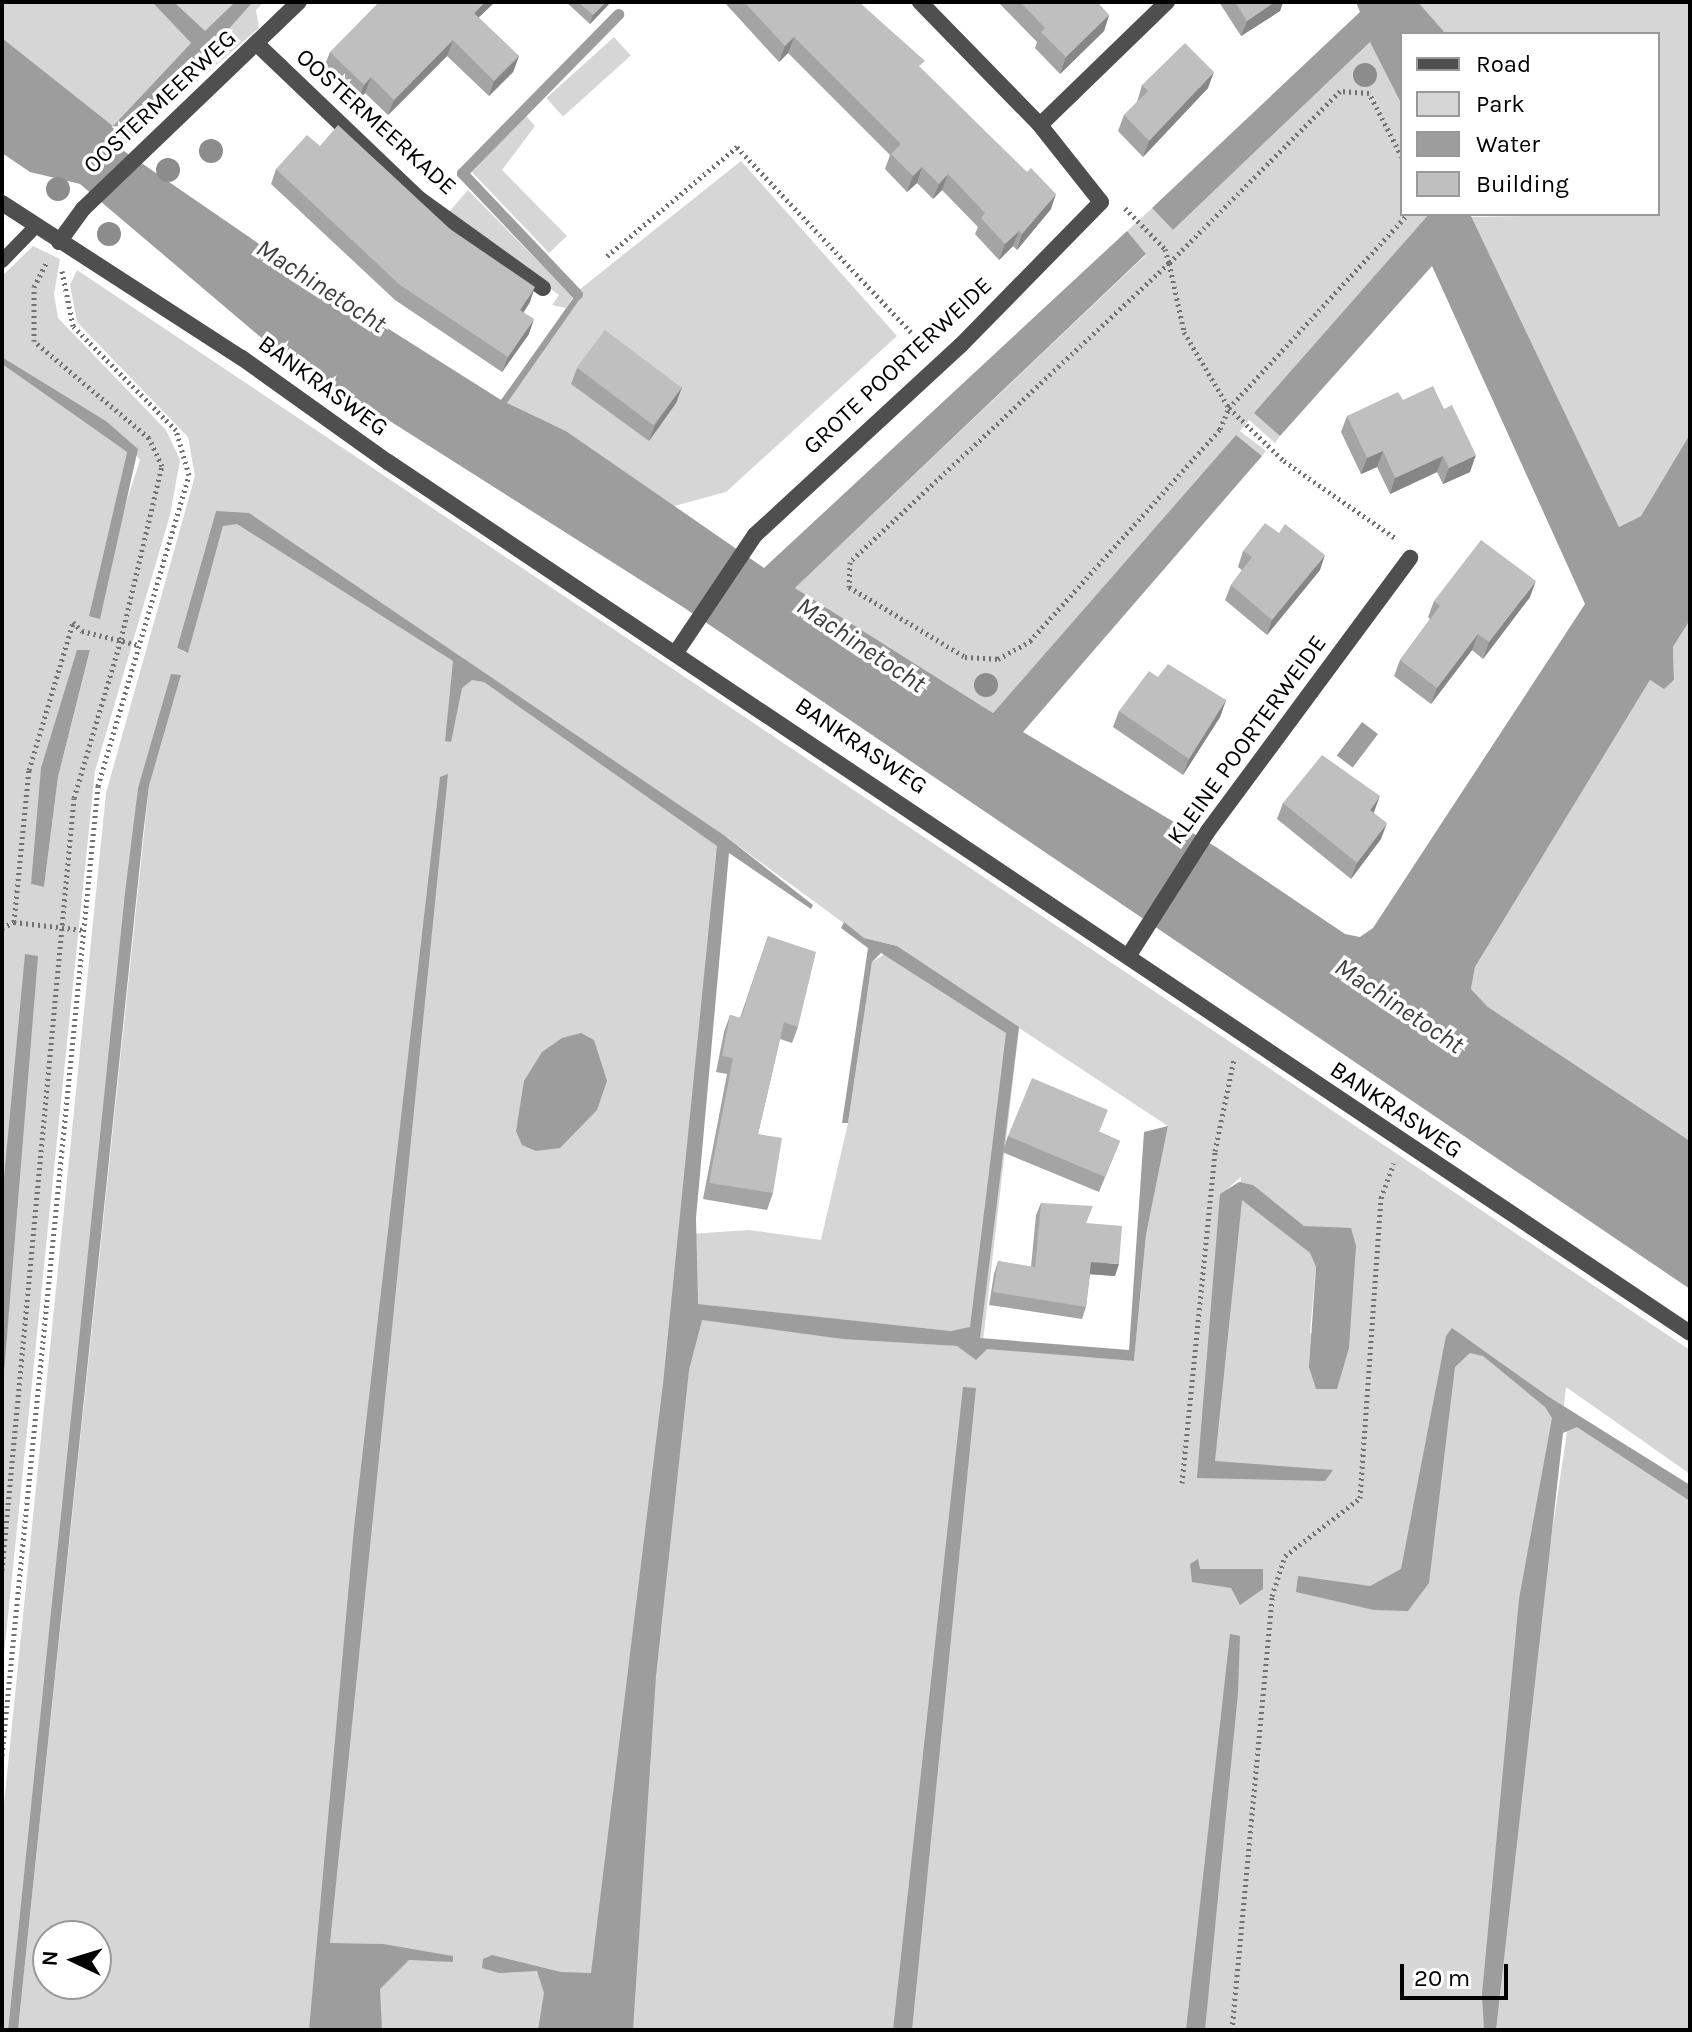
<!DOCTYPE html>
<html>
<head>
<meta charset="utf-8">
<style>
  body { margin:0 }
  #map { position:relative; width:1692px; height:2032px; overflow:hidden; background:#fff; font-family:Karla,sans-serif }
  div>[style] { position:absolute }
  .green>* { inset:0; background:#d6d6d6; transform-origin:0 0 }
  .water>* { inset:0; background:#9d9d9d; transform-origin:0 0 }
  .stream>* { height:11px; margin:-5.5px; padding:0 5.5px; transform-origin:5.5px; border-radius:5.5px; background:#9d9d9d }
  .path>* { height:5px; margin-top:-2.5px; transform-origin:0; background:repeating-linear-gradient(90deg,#717171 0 2px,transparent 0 6px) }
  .service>* { height:14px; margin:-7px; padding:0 7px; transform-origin:7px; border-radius:7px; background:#4f4f4f }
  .pedestrian>* { height:16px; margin:-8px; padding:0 8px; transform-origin:8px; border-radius:8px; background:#4f4f4f }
  .minor>* { height:16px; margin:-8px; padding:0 8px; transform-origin:8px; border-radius:8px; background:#4f4f4f }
  .trees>* { width:24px; height:24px; margin:-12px; border-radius:50%; background:#8c8c8c }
  .wall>* { inset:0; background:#a4a4a4 }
  .shaded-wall>* { inset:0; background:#868686 }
  .building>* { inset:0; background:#bfbfbf; transform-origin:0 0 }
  span { translate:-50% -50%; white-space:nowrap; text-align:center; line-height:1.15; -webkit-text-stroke:7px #fff; paint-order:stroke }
  .street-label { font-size:24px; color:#000 }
  .water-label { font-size:26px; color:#3e3e3e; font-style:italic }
  .frame { position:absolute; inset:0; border:4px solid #000; pointer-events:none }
  .legend { position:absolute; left:1400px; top:32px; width:260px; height:184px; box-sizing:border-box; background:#fff; border:2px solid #999; margin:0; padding:10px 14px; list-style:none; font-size:24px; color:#000 }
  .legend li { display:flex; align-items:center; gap:16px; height:40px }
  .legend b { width:40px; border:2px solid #999 }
  .north { position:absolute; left:32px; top:1920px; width:80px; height:80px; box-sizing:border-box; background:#fff; border:2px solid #999; border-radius:50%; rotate:274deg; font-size:22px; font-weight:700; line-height:32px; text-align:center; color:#000 }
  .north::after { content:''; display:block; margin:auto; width:28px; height:36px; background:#000; clip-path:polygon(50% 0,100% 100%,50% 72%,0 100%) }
  .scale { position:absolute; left:1400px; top:1964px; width:108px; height:36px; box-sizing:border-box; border:4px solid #000; border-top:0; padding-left:10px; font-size:24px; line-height:28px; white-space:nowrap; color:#000; -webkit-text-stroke:6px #fff; paint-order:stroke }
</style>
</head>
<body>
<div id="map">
  <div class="green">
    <div style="clip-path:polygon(2px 2px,152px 2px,191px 43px,113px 126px,2px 38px)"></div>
    <div style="clip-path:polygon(174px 2px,235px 2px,205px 32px)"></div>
    <div style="clip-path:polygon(253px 2px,264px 2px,256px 10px,259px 28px,120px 149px)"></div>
    <div style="clip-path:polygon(1418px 2px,1690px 2px,1690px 434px,1641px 516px,1619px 527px,1468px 217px,1658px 214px,1658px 34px,1446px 34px)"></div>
    <div style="left:614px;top:37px;width:25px;height:91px;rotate:48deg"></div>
    <div style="clip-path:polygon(1371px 41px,1402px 105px,1402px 214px,1429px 214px,1255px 413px,1280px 436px,1275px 443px,1249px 420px,1240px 431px,1266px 451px,1262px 456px,1236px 435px,993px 713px,795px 588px,1146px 255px,1127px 231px,1152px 208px,1173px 230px)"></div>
    <div style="clip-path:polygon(526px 116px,535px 126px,502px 170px,567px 236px,549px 253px,472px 172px)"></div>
    <div style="clip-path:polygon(741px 161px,897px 336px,726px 492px,674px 506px,566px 431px,506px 403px,582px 296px,579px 290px)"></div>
    <div style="clip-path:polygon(468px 190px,573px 297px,566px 308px,552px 305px,559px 295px,448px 213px)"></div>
    <div style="clip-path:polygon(evenodd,33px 246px,60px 259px,54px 294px,58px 318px,166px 430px,180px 460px,170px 515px,95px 771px,2px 1674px,2px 364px,127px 452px,89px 617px,140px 460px,106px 421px,2px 357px,2px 276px,33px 246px,78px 650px,90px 651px,58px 777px,44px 887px,31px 884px,78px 650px)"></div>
    <div style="clip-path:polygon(evenodd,77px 270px,1690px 1350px,1690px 1474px,1566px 1387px,1540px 1611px,1569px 1419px,1690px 1497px,1690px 2030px,18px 2030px,149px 786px,181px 675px,138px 788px,8px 2030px,2px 2030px,2px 1824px,106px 793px,195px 476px,188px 437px,77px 322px,70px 285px,77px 270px,216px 511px,223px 526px,186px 653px,177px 648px,216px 511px,77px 270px,726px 837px,864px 938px,897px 946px,872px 962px,848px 1123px,821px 1240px,749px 1230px,689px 1234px,726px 837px,77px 270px,1019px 1028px,1168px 1126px,1146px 1235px,1134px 1361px,1042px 1353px,983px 1341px,1019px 1028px,77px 270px,1241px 1177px,1227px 1301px,1224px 1192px,1241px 1177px,77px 270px,1265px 1198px,1304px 1226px,1339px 1230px,1354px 1264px,1348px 1348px,1310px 1333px,1316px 1267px,1310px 1253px,1266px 1218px,1265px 1198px,77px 270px,697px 1304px,951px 1331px,969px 1328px,986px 1349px,702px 1320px,697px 1304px,77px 270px,48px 1936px,96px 1936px,96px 1984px,48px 1984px,48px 1936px)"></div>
    <div style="clip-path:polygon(1690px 620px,1690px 1141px,1488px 1007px,1471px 989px,1475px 967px,1650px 680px,1664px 688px,1674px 680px,1673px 647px)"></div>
  </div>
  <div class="water">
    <div style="clip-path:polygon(152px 2px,174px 2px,205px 31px,235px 2px,253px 2px,121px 149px,316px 283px,501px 400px,579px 290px,582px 296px,507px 403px,566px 431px,764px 568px,1127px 231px,1146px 254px,795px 588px,993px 713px,1236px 435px,1262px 456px,1023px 732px,1216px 847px,1345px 934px,1360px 937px,1373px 928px,1585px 604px,1432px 266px,1280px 436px,1254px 413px,1429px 214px,1470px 214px,1619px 527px,1641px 516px,1690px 434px,1690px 620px,1673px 647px,1674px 680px,1664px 689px,1650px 680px,1475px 967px,1471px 989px,1488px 1007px,1690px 1141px,1690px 1289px,683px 607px,270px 345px,80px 184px,30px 172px,2px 153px,2px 38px,113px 126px,191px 43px)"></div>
    <div style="clip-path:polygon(1356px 2px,1418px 2px,1446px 34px,1402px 34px,1402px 105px,1370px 42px,1173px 230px,1152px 208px,1360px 12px)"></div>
    <div style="clip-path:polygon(2px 357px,106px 421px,138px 449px,100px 619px,89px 616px,127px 452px,2px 364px)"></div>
    <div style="clip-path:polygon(216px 511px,249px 513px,725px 836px,813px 905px,811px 909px,729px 853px,696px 1218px,698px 1304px,951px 1331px,970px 1327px,1006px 1033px,881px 953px,872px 962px,848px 1123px,842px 1123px,868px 948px,841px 928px,844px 922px,864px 938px,897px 946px,1019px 1027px,980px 1338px,1129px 1350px,1144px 1132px,1168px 1126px,1146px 1235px,1134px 1361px,987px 1349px,976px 1360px,957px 1346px,843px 1339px,702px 1320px,689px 1370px,656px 1676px,633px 2030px,538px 2030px,544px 1993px,537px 1971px,499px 1973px,482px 1968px,483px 1959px,492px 1955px,561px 1972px,591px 1973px,663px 1384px,717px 846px,484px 682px,472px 680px,462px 688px,451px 742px,445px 741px,453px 661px,237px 524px,223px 526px,188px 653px,177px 648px)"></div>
    <div style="clip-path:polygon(77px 650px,90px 650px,58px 777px,44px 887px,31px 884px,41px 768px)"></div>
    <div style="clip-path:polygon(171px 674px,181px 675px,149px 786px,143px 835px,18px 2030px,8px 2030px,125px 893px,138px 788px)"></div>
    <div style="left:1362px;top:722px;width:20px;height:42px;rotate:37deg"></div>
    <div style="clip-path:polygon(448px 774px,330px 1943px,383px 1944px,453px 1956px,453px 1962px,409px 1960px,380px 1989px,382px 2030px,309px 2030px,354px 1528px,440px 777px)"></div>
    <div style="clip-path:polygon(25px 954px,38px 956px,2px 1397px,2px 1199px)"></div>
    <div style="clip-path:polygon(581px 1033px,594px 1040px,607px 1081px,597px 1110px,560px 1148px,536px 1151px,522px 1145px,516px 1131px,524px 1081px,542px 1052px,562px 1038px)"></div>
    <div style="clip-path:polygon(1239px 1182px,1253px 1185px,1304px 1226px,1351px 1228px,1356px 1246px,1349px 1348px,1337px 1389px,1316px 1389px,1309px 1367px,1316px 1267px,1310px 1253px,1242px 1200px,1215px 1461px,1333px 1470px,1325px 1481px,1197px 1478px,1220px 1194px)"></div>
    <div style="clip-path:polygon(1452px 1328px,1549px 1397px,1690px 1485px,1690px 1501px,1577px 1427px,1563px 1433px,1496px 2030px,1484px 2030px,1482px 1994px,1519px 1599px,1552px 1418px,1545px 1407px,1483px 1356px,1470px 1353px,1455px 1367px,1429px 1583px,1408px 1611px,1374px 1610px,1296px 1592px,1298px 1576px,1370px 1586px,1401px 1569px,1446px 1336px)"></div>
    <div style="clip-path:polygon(963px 1387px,976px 1388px,912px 2030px,893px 2030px)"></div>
    <div style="clip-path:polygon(1198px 1559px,1200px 1569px,1263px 1569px,1263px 1589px,1240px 1605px,1231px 1588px,1192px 1582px,1190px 1564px)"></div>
    <div style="clip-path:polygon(1230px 1634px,1240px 1636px,1238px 1693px,1205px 2030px,1186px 2030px)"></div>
  </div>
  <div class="stream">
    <div style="left:577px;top:294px;width:167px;rotate:-133.5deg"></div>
    <div style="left:462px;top:173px;width:223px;rotate:-45.5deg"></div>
  </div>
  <div class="path">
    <div style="left:1402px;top:157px;width:72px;rotate:-117.3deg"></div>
    <div style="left:1369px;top:93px;width:29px;rotate:-176deg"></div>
    <div style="left:1340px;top:91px;width:243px;rotate:134.8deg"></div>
    <div style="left:1169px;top:263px;width:71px;rotate:77.7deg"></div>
    <div style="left:1184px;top:332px;width:88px;rotate:59.4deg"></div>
    <div style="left:1229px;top:408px;width:264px;rotate:-47.3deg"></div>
    <div style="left:1125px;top:208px;width:57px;rotate:45.7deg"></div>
    <div style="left:1165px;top:249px;width:15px;rotate:74deg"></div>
    <div style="left:1169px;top:263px;width:437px;rotate:136.9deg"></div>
    <div style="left:850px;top:562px;width:25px;rotate:92deg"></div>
    <div style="left:849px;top:587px;width:135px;rotate:31.1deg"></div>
    <div style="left:965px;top:657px;width:33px;rotate:3deg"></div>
    <div style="left:998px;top:659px;width:37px;rotate:-29deg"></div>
    <div style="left:1030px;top:641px;width:285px;rotate:-48.1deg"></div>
    <div style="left:1220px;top:429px;width:23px;rotate:-67deg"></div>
    <div style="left:1229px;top:408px;width:76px;rotate:43.9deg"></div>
    <div style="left:1284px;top:461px;width:135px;rotate:34.7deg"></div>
    <div style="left:607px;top:256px;width:170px;rotate:-40deg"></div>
    <div style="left:737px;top:147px;width:273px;rotate:46.8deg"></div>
    <div style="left:14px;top:922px;width:153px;rotate:-84.4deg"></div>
    <div style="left:29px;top:770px;width:154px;rotate:-73.4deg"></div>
    <div style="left:73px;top:622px;width:13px;rotate:45deg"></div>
    <div style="left:82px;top:631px;width:58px;rotate:14deg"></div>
    <div style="left:2px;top:928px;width:13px;rotate:-27deg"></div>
    <div style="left:14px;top:922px;width:70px;rotate:6.5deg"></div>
    <div style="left:1182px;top:1483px;width:334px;rotate:-84.3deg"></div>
    <div style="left:1215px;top:1151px;width:94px;rotate:-78.3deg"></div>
    <div style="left:2px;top:1570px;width:775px;rotate:-84.67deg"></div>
    <div style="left:74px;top:798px;width:166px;rotate:-73.5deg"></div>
    <div style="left:121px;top:639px;width:178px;rotate:-76.7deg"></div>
    <div style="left:162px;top:466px;width:31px;rotate:-115deg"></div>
    <div style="left:149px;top:438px;width:150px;rotate:-139.9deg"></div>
    <div style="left:34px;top:341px;width:54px;rotate:-90deg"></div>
    <div style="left:34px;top:287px;width:27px;rotate:-63deg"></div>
    <div style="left:2px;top:1755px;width:974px;rotate:-84.34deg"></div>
    <div style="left:98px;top:786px;width:324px;rotate:-73.7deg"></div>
    <div style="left:189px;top:475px;width:47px;rotate:-106.1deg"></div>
    <div style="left:176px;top:430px;width:146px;rotate:-134.7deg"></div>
    <div style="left:73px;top:326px;width:56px;rotate:-101.3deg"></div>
    <div style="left:1232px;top:2030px;width:436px;rotate:-84.7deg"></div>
    <div style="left:1272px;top:1596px;width:42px;rotate:-72deg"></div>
    <div style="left:1285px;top:1556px;width:95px;rotate:-37.7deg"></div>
    <div style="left:1360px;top:1498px;width:301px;rotate:-86deg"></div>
    <div style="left:1381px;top:1198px;width:37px;rotate:-70deg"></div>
  </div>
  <div class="service">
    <div style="left:2px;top:261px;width:49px;rotate:-45.8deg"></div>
  </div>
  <div class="pedestrian">
    <div style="left:257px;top:44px;width:223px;rotate:43.7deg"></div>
    <div style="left:418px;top:198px;width:154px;rotate:35.8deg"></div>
  </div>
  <div class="minor">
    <div style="left:1040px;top:125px;width:177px;rotate:-44.1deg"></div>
    <div style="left:2px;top:203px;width:286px;rotate:32.9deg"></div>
    <div style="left:242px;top:358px;width:179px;rotate:35.5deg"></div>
    <div style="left:388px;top:462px;width:1566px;rotate:33.78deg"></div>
    <div style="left:59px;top:242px;width:41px;rotate:-54deg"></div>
    <div style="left:83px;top:209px;width:299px;rotate:-43.8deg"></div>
    <div style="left:677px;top:651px;width:140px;rotate:-56.1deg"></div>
    <div style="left:755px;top:535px;width:280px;rotate:-42.7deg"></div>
    <div style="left:961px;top:345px;width:200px;rotate:-45.6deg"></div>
    <div style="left:1101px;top:202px;width:98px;rotate:-128.4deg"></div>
    <div style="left:1040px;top:125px;width:172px;rotate:-134.3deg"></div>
    <div style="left:1129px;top:955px;width:147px;rotate:-57.5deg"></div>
    <div style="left:1208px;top:831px;width:340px;rotate:-53.5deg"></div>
  </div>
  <div class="trees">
    <div style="left:1365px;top:75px"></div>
    <div style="left:211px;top:151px"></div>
    <div style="left:168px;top:170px"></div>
    <div style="left:58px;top:189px"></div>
    <div style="left:109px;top:234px"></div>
    <div style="left:986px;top:685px"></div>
  </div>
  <div class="wall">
    <div style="clip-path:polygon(566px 2px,611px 2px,590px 24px)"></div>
    <div style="clip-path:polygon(724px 2px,859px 2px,1051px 209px,1017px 250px,1013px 246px,999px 260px,975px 234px,978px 227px,942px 190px,933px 199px,917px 183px,907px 192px,885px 169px,890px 155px,788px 53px,779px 62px)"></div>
    <div style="clip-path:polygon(998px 2px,1098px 2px,1098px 3px,1109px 15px,1104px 31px,1060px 74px,1035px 48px,1037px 42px)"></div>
    <div style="clip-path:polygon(1219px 2px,1283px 2px,1280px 11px,1241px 36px)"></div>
    <div style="clip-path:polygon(479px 18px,519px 56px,513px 72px,489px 96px,447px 56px,388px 115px,365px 93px,358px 101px,324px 67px,330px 52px)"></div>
    <div style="clip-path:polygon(1142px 85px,1208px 88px,1143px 157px,1118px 131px,1124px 115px,1137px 102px)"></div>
    <div style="clip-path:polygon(320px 146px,450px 229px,530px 302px,524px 312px,529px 334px,502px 372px,395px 300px,271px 184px,276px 169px)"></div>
    <div style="clip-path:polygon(577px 368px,682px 387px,676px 403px,649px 441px,571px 384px)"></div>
    <div style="clip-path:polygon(1403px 400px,1470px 472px,1443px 484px,1437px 472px,1390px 494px,1377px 467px,1361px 474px,1341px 432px,1347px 416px)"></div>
    <div style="clip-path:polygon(1243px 551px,1320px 570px,1267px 635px,1225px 600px,1231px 585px,1242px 570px,1238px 567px)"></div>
    <div style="clip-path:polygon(1530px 597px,1483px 659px,1472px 650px,1431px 704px,1394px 676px,1400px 660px,1430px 619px,1428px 617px,1434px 601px)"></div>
    <div style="clip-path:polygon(1158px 677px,1226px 700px,1220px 717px,1183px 775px,1113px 727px,1119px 711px)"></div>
    <div style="clip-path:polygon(1283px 803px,1374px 812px,1381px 839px,1351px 879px,1277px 819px)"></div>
    <div style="clip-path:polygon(768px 936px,798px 1027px,792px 1043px,780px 1039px,758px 1134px,773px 1193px,767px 1210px,703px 1199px,727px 1074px,716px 1072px,724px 1032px,730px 1015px,740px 1018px)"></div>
    <div style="clip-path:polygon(1100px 1132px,1120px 1141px,1099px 1192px,1002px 1152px,1008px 1136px)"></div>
    <div style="clip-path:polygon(1041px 1203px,1086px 1223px,1115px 1276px,1090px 1274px,1086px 1307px,1082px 1319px,989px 1305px,994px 1274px,998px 1261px,1031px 1267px,1036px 1215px)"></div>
  </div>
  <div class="shaded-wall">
    <div style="clip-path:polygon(485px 2px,495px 2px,468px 28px,474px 13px)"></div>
    <div style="clip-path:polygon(606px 2px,611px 2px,590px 24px,593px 15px)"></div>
    <div style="clip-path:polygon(1275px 2px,1283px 2px,1280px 11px,1241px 36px,1247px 21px)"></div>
    <div style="clip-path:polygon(1109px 15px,1104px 31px,1060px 74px,1066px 57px)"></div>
    <div style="clip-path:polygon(794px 37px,788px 53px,779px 62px,785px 46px)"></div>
    <div style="clip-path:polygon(453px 40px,447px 56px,388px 115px,394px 100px)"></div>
    <div style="clip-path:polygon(519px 56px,513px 72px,489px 96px,494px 81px)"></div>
    <div style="clip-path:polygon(1214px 72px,1208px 88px,1143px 157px,1149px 141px)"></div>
    <div style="clip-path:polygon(371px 77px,365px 93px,358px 101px,364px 85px)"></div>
    <div style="clip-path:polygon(922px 167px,917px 183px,907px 192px,913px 176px)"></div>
    <div style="clip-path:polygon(948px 174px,942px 190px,933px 199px,939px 184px)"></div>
    <div style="clip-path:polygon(1056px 194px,1051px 209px,1017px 250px,1022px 234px)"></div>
    <div style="clip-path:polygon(1019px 231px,1013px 246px,999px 260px,1005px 244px)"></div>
    <div style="clip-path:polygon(535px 287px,530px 302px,515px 325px,520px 310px)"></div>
    <div style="clip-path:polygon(534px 319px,529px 334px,502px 372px,508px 357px)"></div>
    <div style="clip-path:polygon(682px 387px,676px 403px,649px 441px,655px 425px)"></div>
    <div style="clip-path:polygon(1383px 451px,1377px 467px,1361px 474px,1367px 458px)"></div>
    <div style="clip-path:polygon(1476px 455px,1470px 472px,1443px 484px,1449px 468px)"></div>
    <div style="clip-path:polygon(1443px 456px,1437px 472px,1390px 494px,1395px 478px)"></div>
    <div style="clip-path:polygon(1325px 555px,1320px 570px,1267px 635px,1272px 620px)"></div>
    <div style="clip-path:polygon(1536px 581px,1530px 597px,1483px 659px,1489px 642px)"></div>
    <div style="clip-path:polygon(1478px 634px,1472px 650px,1431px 704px,1437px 688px)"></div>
    <div style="clip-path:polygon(1226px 700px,1220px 717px,1183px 775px,1189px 759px)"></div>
    <div style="clip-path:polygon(1380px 796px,1374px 812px,1364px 826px,1370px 810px)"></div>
    <div style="clip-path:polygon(1387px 823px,1381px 839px,1351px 879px,1357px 863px)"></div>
    <div style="clip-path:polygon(1091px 1262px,1119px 1264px,1115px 1276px,1086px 1274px)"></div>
  </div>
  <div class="building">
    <div style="clip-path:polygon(379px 2px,485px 2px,474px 13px,519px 56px,494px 81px,453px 40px,394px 100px,371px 77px,364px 85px,330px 52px)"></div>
    <div style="clip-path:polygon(578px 2px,606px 2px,593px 15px)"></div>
    <div style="clip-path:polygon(744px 2px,859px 2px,925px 61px,919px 66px,1027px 172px,1031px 168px,1056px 194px,1022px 234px,1019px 231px,1005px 244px,981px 218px,985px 213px,948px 174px,939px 184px,922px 167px,913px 176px,891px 154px,901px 144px,794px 37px,785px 46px)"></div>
    <div style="clip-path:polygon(1020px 2px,1096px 2px,1109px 15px,1066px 57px,1041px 32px,1045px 28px)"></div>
    <div style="clip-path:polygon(1235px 2px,1275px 2px,1247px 21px)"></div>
    <div style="clip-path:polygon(1185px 43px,1214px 72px,1149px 141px,1124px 115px,1148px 91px,1142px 85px)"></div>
    <div style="clip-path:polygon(338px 125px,450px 229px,535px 287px,520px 310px,534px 319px,508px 357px,400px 285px,276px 169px,307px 135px,320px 146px)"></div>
    <div style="left:605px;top:330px;width:96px;height:47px;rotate:37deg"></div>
    <div style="clip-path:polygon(1433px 386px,1444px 409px,1452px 405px,1476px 455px,1449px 468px,1443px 456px,1395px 478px,1383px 451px,1367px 458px,1347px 416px,1398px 392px,1403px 400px)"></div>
    <div style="clip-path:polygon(1265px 523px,1279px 533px,1285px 524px,1325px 555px,1272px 620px,1231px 585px,1252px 557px,1243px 551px)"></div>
    <div style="clip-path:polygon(1481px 540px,1536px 581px,1489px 642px,1478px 634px,1437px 688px,1400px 660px,1440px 606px,1434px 601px)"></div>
    <div style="clip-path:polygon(1168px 664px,1226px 700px,1189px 759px,1119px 711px,1149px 671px,1158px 677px)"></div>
    <div style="clip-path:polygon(1322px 755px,1380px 796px,1370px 810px,1387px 823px,1357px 863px,1283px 803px)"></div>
    <div style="clip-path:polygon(768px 936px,816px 952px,798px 1027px,784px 1022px,758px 1134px,782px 1138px,773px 1193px,709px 1183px,733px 1058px,722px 1056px,730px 1015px,741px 1018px)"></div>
    <div style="clip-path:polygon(1032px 1078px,1108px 1110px,1099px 1132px,1120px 1141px,1105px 1177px,1008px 1136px)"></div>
    <div style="clip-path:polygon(1041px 1203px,1093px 1206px,1086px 1223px,1122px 1226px,1119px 1264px,1091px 1262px,1086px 1307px,993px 1292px,998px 1261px,1035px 1267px)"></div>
  </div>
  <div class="street-label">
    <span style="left:160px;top:102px;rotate:-43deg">OOSTERMEERWEG</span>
    <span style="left:376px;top:122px;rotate:42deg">OOSTERMEERKADE</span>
    <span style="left:898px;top:366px;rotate:-43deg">GROTE POORTERWEIDE</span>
    <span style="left:323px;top:386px;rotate:36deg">BANKRASWEG</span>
    <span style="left:1247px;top:740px;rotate:-54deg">KLEINE POORTERWEIDE</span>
    <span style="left:861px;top:746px;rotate:34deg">BANKRASWEG</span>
    <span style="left:1396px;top:1110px;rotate:34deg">BANKRASWEG</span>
  </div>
  <div class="water-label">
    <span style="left:321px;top:286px;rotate:33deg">Machinetocht</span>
    <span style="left:861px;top:645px;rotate:34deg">Machinetocht</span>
    <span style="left:1399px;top:1006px;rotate:34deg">Machinetocht</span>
  </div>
  <div class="frame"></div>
  <ul class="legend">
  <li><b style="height:10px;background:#4f4f4f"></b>Road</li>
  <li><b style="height:22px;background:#d6d6d6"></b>Park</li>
  <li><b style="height:22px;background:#9d9d9d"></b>Water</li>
  <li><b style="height:22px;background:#bfbfbf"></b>Building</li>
  </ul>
  <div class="north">N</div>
  <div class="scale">20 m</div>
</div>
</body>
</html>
